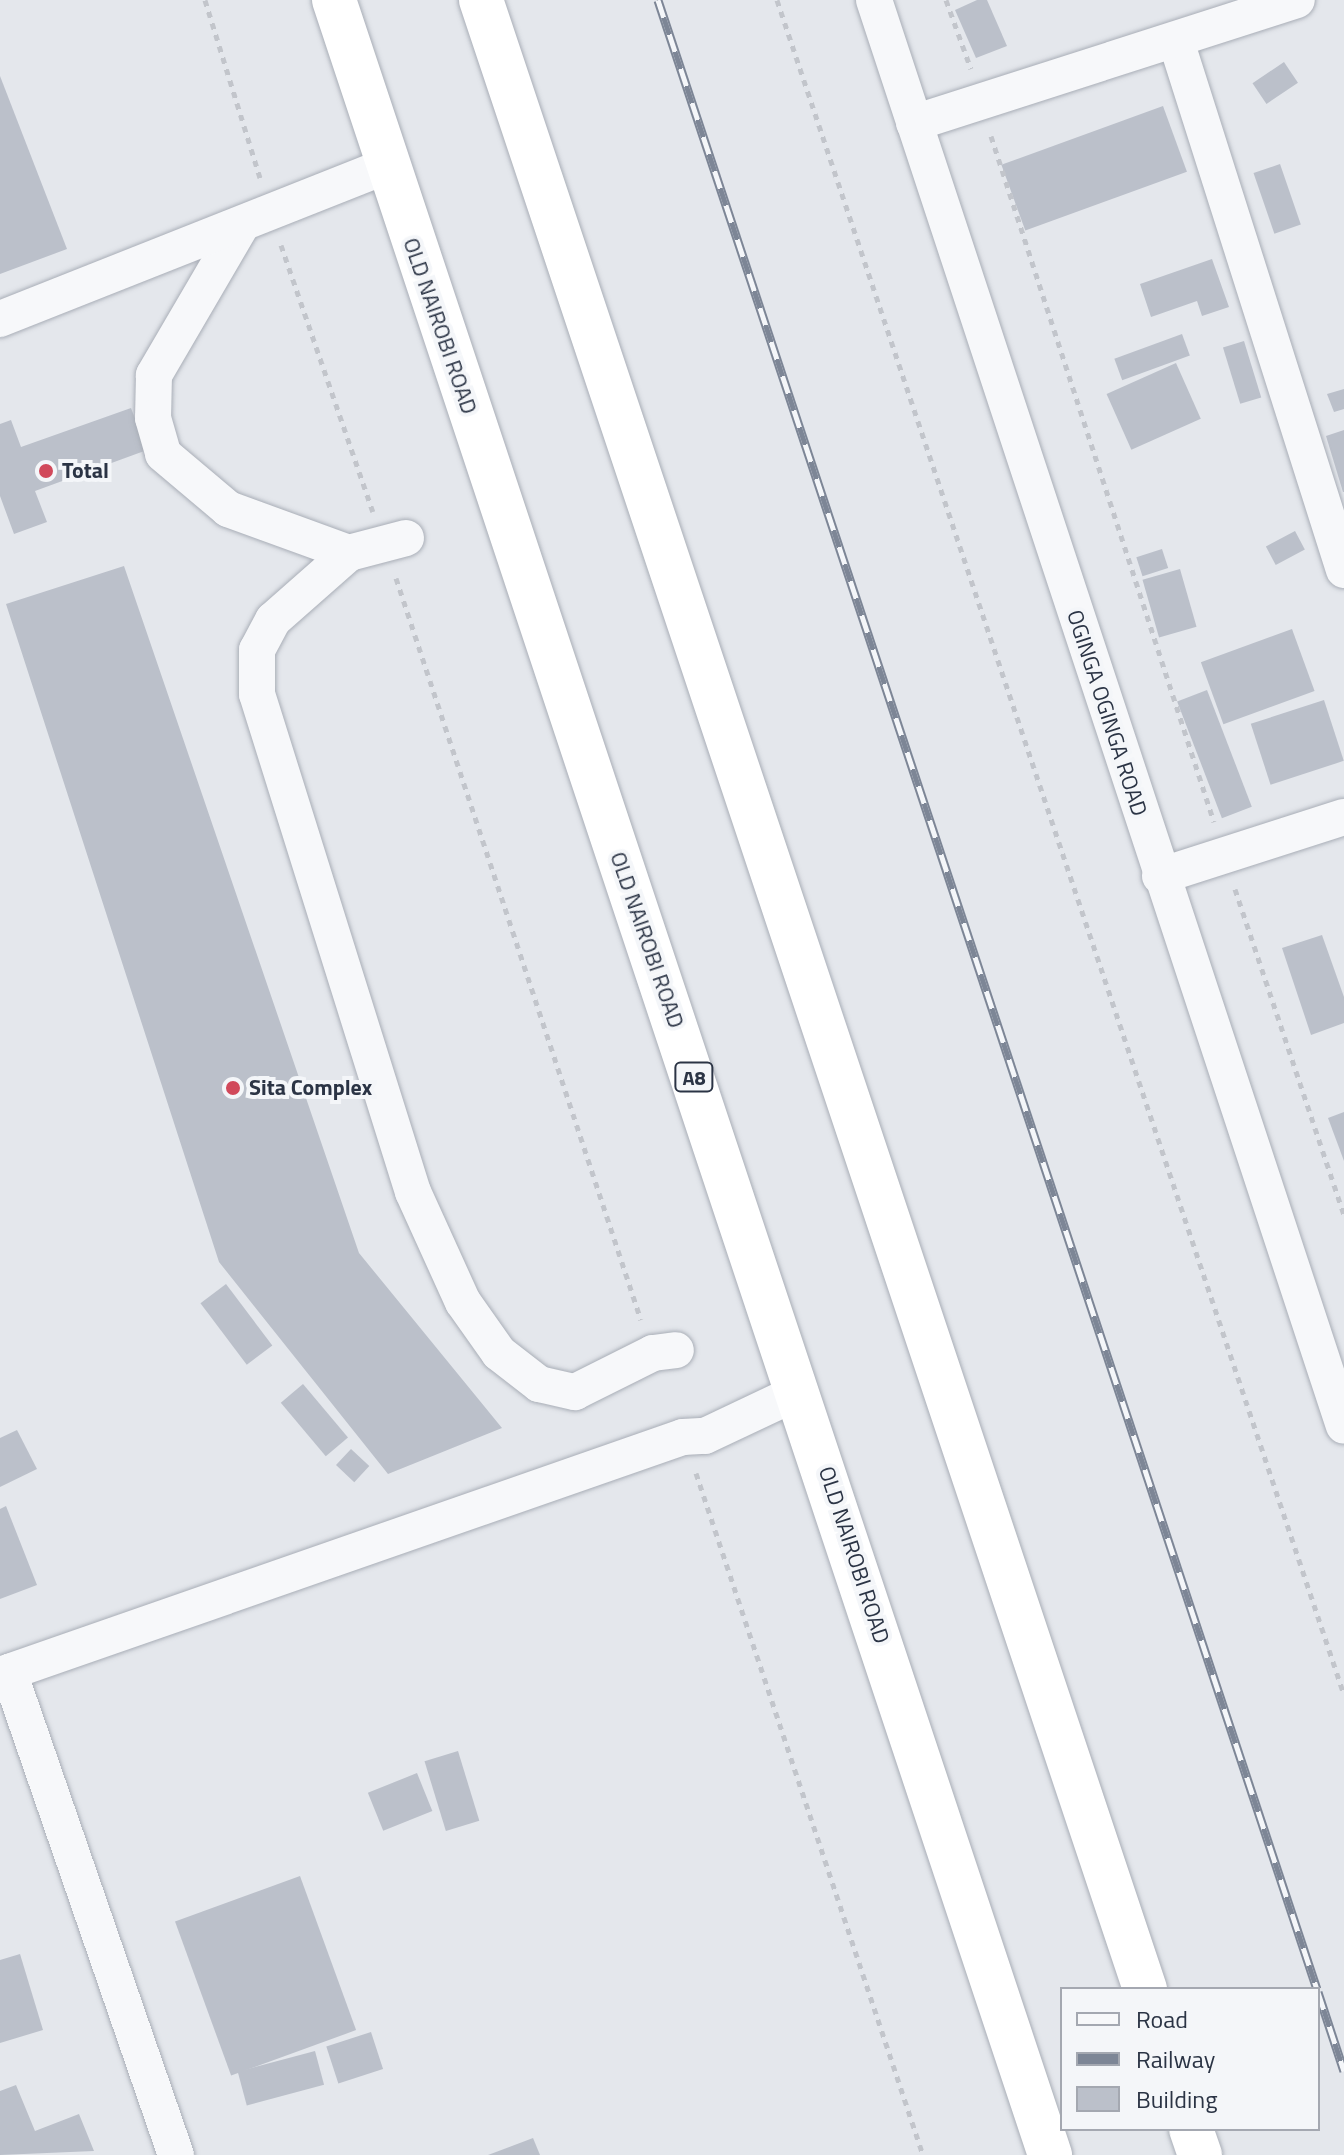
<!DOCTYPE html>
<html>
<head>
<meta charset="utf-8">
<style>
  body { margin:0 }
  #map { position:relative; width:1344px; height:2155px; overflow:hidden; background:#e4e7ec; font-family:"Titillium Web",sans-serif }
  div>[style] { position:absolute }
  .building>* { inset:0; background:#bbc0ca; transform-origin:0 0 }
  .path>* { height:5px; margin-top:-2.5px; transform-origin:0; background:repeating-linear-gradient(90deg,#c2c5cb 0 6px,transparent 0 12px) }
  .roads { filter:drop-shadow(0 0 2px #a9aeb7) drop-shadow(0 0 2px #a9aeb7) }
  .minor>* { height:36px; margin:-18px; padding:0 18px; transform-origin:18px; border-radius:18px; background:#f7f8fa }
  .highway>* { height:44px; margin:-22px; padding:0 22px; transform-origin:22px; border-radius:22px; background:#fff }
  .rail>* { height:9px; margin-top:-4.5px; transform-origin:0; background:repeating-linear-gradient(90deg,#f4f6f9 0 18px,#7d8696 0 36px); box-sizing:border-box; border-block:2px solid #7d8696 }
  .dots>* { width:22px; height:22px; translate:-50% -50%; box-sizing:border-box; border:4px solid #f4f6f9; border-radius:50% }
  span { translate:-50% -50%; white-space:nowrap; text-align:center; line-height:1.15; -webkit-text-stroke:8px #f4f6f9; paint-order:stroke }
  .shield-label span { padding:2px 6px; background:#f4f6f9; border:2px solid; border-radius:6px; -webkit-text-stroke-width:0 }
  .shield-label { font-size:20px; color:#2b3445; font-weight:700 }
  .street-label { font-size:22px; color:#2b3445 }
  .poi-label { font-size:22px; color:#2b3445; font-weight:700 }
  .left { translate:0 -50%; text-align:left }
  .legend { position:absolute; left:1060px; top:1987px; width:260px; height:144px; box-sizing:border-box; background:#f4f6f9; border:2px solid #a4a8b1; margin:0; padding:10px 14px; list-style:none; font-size:24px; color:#2b3445 }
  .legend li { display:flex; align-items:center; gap:16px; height:40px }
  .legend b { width:40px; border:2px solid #a4a8b1 }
</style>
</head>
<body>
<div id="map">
  <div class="building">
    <div style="clip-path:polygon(977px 0,987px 0,1007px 46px,976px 58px,955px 10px)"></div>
    <div style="left:1284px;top:62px;width:25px;height:38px;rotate:56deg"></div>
    <div style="clip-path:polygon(0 76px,67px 249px,0 274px)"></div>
    <div style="left:1163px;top:106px;width:70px;height:172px;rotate:70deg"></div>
    <div style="left:1280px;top:164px;width:64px;height:28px;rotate:71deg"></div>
    <div style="clip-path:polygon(1212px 259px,1229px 307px,1202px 316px,1197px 301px,1151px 317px,1140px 284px)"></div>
    <div style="left:1182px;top:334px;width:23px;height:72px;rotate:70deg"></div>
    <div style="left:1244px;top:341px;width:59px;height:22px;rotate:73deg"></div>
    <div style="left:1176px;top:363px;width:61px;height:76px;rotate:66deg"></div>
    <div style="clip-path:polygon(1344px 389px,1344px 409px,1334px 412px,1327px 394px)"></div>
    <div style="clip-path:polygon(131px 408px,147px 450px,35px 491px,47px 522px,14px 534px,0 496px,0 424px,11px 420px,21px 447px)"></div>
    <div style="clip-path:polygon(1344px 430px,1344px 492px,1343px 492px,1326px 436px)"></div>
    <div style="left:1295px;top:531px;width:21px;height:33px;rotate:62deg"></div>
    <div style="left:1162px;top:549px;width:20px;height:27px;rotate:72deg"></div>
    <div style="clip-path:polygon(124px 566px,359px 1253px,502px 1428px,388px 1474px,219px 1262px,6px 604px)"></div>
    <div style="left:1180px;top:569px;width:60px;height:39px;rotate:74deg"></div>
    <div style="left:1292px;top:629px;width:66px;height:97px;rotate:70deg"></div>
    <div style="left:1207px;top:690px;width:125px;height:32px;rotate:69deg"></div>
    <div style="left:1324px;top:700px;width:64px;height:77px;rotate:72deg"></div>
    <div style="clip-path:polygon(1322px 935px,1344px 997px,1344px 1023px,1311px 1035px,1282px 948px)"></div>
    <div style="clip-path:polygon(1344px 1112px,1344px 1161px,1328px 1118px)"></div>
    <div style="left:226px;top:1284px;width:77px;height:32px;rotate:53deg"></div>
    <div style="left:303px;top:1384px;width:70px;height:29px;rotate:50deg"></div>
    <div style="clip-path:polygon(17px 1430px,37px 1469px,0 1487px,0 1438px)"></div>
    <div style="left:351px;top:1449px;width:25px;height:22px;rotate:43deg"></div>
    <div style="clip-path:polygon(6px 1506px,37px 1585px,0 1599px,0 1509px)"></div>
    <div style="left:458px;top:1751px;width:73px;height:35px;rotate:73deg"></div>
    <div style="left:417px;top:1773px;width:41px;height:53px;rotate:68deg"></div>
    <div style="left:300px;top:1876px;width:164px;height:133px;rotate:70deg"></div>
    <div style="clip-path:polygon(20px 1954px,43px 2030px,0 2043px,0 1960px)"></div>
    <div style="left:371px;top:2032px;width:39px;height:47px;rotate:72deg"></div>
    <div style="left:315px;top:2051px;width:35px;height:80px;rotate:75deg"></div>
    <div style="clip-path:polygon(16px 2085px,35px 2131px,79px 2114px,94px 2151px,0 2155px,0 2091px)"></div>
    <div style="clip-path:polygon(533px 2138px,540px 2155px,488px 2155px)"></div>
  </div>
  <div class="path">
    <div style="left:205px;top:0;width:186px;rotate:72.8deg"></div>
    <div style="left:777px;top:0;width:1787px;rotate:71.5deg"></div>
    <div style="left:946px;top:0;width:73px;rotate:70.1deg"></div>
    <div style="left:991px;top:136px;width:721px;rotate:71.99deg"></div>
    <div style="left:281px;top:245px;width:282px;rotate:71deg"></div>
    <div style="left:396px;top:578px;width:781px;rotate:71.73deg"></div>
    <div style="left:1235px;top:889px;width:343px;rotate:71.5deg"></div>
    <div style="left:696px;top:1473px;width:719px;rotate:71.59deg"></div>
  </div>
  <div class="roads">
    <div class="minor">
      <div style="left:874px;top:0;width:1501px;rotate:71.76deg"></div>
      <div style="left:1176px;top:41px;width:555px;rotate:72.38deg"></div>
      <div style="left:914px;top:123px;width:402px;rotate:-17.8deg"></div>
      <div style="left:241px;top:226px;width:173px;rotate:120.3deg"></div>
      <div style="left:154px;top:375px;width:43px;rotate:91.3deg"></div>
      <div style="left:153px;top:418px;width:37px;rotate:74deg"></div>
      <div style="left:163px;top:454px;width:85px;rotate:40.2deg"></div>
      <div style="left:228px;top:509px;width:129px;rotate:20deg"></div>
      <div style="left:0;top:319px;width:415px;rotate:-21.6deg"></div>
      <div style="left:406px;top:538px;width:59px;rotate:165.3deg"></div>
      <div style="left:349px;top:553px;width:101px;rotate:138.6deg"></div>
      <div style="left:273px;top:620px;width:34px;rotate:118deg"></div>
      <div style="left:257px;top:650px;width:44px;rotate:90deg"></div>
      <div style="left:257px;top:694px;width:522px;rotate:72.61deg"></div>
      <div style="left:413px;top:1192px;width:121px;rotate:65.6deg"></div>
      <div style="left:463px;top:1302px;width:62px;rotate:54.8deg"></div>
      <div style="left:499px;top:1353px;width:51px;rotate:37.8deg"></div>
      <div style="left:539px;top:1384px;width:37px;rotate:13deg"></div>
      <div style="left:575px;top:1392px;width:87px;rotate:-26.6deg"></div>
      <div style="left:653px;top:1353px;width:23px;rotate:-7deg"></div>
      <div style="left:1160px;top:876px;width:193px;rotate:-17.8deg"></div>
      <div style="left:9px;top:1672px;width:511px;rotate:70.93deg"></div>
      <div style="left:0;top:1675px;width:723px;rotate:-19.21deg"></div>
      <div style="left:683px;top:1437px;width:22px;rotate:-3deg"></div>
      <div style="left:705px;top:1436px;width:105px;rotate:-25.3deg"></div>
    </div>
    <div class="highway">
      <div style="left:334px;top:0;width:2271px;rotate:71.62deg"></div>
      <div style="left:481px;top:0;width:2097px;rotate:71.54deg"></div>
      <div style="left:1191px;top:2129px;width:28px;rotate:71deg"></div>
    </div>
  </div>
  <div class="rail">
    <div style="left:658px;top:0;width:2095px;rotate:71.67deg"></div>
    <div style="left:1318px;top:1992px;width:83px;rotate:71.8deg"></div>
  </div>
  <div class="dots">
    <div style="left:46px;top:471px;background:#d1495b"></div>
    <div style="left:233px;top:1088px;background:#d1495b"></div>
  </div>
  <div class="shield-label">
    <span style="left:694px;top:1077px">A8</span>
  </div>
  <div class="street-label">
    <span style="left:440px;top:326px;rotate:71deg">OLD NAIROBI ROAD</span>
    <span style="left:1107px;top:713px;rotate:72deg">OGINGA OGINGA ROAD</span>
    <span style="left:647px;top:940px;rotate:71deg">OLD NAIROBI ROAD</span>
    <span style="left:854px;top:1555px;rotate:72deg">OLD NAIROBI ROAD</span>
  </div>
  <div class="poi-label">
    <span class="left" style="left:62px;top:471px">Total</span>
    <span class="left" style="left:249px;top:1088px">Sita Complex</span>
  </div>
  <ul class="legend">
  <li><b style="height:10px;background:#f7f8fa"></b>Road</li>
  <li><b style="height:10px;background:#7d8696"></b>Railway</li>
  <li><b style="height:22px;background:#bbc0ca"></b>Building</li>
  </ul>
</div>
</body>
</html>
